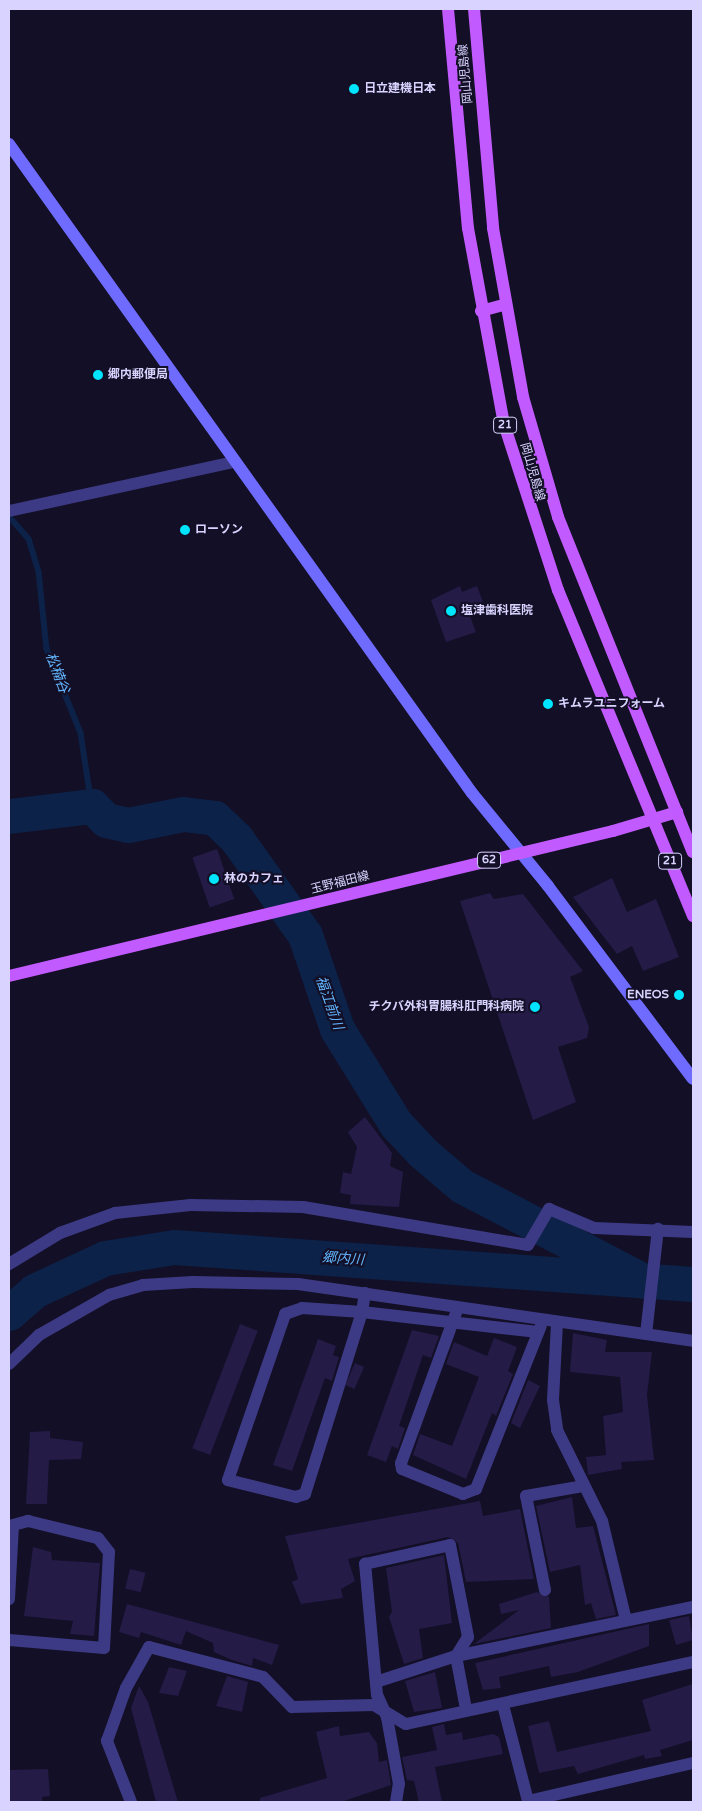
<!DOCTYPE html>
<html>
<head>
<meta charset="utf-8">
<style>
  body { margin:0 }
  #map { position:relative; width:702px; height:1811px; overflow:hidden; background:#130f26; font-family:"Varela Round","Noto Sans JP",sans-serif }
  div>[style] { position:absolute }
  .stream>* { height:5.5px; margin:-2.75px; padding:0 2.75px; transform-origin:2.75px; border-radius:2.75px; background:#0c2248 }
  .river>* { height:35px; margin:-17.5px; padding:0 17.5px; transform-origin:17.5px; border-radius:17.5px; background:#0c2248 }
  .building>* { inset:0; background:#241b47; transform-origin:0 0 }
  .street>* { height:12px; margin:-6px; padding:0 6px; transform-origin:6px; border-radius:6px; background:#3d3a85 }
  .secondary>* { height:12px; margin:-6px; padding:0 6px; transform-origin:6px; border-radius:6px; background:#6f6bff }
  .primary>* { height:12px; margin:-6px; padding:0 6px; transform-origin:6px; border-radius:6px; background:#c25bff }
  .dots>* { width:14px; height:14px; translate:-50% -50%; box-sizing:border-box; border:2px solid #130f26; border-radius:50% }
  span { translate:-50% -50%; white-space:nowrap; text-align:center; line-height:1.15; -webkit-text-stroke:4px #130f26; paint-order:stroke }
  .shield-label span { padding:1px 4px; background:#130f26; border:1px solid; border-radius:4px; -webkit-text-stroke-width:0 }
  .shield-label { font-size:11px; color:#d9d4ff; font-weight:700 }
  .street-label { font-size:12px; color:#d9d4ff }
  .poi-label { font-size:12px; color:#d9d4ff; font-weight:700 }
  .left { translate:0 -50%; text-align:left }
  .right { translate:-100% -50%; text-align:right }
  .water-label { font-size:14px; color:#62b6ff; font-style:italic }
  .frame { position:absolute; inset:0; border:10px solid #d9d4ff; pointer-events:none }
</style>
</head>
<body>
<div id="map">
  <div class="stream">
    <div style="left:9px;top:516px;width:30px;rotate:49deg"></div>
    <div style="left:29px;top:539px;width:34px;rotate:73deg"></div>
    <div style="left:39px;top:572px;width:77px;rotate:84.1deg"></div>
    <div style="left:47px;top:649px;width:91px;rotate:68deg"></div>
    <div style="left:81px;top:733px;width:74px;rotate:81.4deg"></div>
  </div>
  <div class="river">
    <div style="left:9px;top:816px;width:84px;rotate:-6.9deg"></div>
    <div style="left:92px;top:806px;width:20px;rotate:45deg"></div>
    <div style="left:106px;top:820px;width:23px;rotate:13deg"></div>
    <div style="left:128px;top:825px;width:56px;rotate:-11.3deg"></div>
    <div style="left:183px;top:814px;width:32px;rotate:7deg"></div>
    <div style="left:215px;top:818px;width:29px;rotate:44deg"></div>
    <div style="left:236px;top:838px;width:119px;rotate:54.6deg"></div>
    <div style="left:305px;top:935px;width:99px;rotate:71.2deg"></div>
    <div style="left:337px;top:1029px;width:112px;rotate:58.2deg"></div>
    <div style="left:396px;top:1124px;width:38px;rotate:47deg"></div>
    <div style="left:422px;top:1152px;width:52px;rotate:40.4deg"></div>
    <div style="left:462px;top:1186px;width:205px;rotate:27.6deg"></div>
    <div style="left:9px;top:1313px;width:33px;rotate:-41deg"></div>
    <div style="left:34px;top:1291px;width:78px;rotate:-24.9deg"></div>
    <div style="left:105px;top:1258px;width:70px;rotate:-9.1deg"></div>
    <div style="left:174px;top:1247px;width:520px;rotate:4.08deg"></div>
  </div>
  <div class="building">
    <div style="clip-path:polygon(460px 586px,462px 592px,477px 586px,483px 602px,467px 608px,476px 632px,446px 642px,431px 600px)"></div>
    <div style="left:217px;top:849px;width:53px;height:26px;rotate:71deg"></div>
    <div style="clip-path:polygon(612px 878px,627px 912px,656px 899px,679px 957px,643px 971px,632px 946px,617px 954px,573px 897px)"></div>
    <div style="clip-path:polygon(490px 893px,494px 899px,523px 894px,583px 971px,570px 977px,589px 1027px,587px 1038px,558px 1047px,576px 1102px,533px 1120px,460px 901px)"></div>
    <div style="clip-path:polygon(365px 1117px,392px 1153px,390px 1166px,403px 1172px,399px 1207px,350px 1204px,351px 1195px,340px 1193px,343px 1172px,351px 1174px,357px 1147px,348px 1132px)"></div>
    <div style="left:240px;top:1324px;width:19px;height:133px;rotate:21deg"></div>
    <div style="clip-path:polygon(412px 1330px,439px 1336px,431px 1358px,423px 1355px,399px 1426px,405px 1428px,398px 1449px,392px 1446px,386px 1462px,367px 1455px)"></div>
    <div style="clip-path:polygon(573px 1333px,607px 1340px,605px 1352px,652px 1352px,647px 1395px,654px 1460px,621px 1462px,622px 1469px,588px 1475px,586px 1457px,606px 1455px,603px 1416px,623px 1412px,620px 1377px,570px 1372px)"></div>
    <div style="clip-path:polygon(494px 1338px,517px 1347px,508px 1371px,513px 1374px,496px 1416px,492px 1413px,466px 1479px,413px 1455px,420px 1434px,452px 1446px,479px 1377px,446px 1364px,454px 1342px,487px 1356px)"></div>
    <div style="clip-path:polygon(318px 1339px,336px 1346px,333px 1355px,339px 1357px,332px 1381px,325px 1378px,292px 1471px,273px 1465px)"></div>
    <div style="left:355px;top:1363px;width:10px;height:24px;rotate:24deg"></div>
    <div style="clip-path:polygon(528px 1380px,540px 1386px,520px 1428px,511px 1423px)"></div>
    <div style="clip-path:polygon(50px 1431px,50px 1438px,83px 1442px,81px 1459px,49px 1460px,47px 1504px,26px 1504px,30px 1432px)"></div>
    <div style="clip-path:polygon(572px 1497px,576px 1528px,593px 1526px,616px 1615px,596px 1619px,591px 1603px,585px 1605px,580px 1565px,550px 1572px,536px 1506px)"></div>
    <div style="clip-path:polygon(480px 1501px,483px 1516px,520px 1509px,534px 1579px,466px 1582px,458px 1543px,448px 1537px,348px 1559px,355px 1581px,341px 1589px,343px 1598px,301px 1604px,292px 1582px,298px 1579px,285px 1536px)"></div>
    <div style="clip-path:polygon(33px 1547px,51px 1552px,52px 1560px,100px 1563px,94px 1636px,70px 1634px,73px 1621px,24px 1616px)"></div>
    <div style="clip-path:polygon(444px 1555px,452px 1623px,419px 1629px,423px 1658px,404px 1664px,389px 1617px,392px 1612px,386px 1568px)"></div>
    <div style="left:130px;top:1569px;width:16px;height:20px;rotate:14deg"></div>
    <div style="clip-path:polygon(537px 1592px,549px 1597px,551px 1628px,474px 1644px,519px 1610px,501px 1614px,499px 1604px)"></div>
    <div style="clip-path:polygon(127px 1604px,279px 1645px,272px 1665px,253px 1658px,252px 1666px,232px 1660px,214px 1652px,213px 1643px,186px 1631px,181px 1645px,141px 1632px,139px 1638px,119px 1632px)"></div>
    <div style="clip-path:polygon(689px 1616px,693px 1640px,676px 1645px,669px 1620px)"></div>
    <div style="clip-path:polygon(649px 1624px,649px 1646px,578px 1672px,551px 1677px,549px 1666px,499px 1677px,501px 1688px,483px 1690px,475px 1663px)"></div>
    <div style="clip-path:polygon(169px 1667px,187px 1671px,178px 1696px,159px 1693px)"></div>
    <div style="clip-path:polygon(435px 1672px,442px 1708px,414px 1712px,405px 1681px)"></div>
    <div style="clip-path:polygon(227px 1676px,248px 1682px,242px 1712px,216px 1706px)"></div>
    <div style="clip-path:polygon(693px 1684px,693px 1740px,660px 1750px,662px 1756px,645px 1759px,644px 1755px,578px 1774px,574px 1766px,539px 1773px,528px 1726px,549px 1721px,557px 1752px,651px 1731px,642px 1700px)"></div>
    <div style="clip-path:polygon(139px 1686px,148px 1702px,178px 1802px,156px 1802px,131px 1708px)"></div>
    <div style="clip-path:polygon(444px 1724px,446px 1735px,462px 1732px,463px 1740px,493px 1734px,499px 1737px,503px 1754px,435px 1767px,442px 1802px,419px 1802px,414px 1781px,407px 1780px,402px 1757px,437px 1750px,432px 1727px)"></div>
    <div style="clip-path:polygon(339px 1726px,340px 1736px,369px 1732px,377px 1743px,379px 1762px,387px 1760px,391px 1785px,341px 1802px,260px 1802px,260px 1798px,327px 1778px,316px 1732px)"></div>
    <div style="clip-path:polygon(48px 1769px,50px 1796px,42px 1797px,42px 1802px,9px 1802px,9px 1770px)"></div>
  </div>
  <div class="street">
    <div style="left:9px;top:511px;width:230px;rotate:-12.3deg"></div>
    <div style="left:9px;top:1264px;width:60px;rotate:-31.3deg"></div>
    <div style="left:60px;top:1233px;width:59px;rotate:-20deg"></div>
    <div style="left:115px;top:1213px;width:76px;rotate:-6deg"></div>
    <div style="left:191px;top:1205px;width:112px;rotate:1deg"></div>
    <div style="left:303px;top:1207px;width:228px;rotate:9.6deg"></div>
    <div style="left:528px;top:1245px;width:42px;rotate:-59.7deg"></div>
    <div style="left:549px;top:1209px;width:49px;rotate:22.9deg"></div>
    <div style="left:594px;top:1228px;width:99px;rotate:2.3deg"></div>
    <div style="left:365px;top:1293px;width:19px;rotate:99deg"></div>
    <div style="left:362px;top:1312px;width:191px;rotate:107.4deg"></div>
    <div style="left:305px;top:1494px;width:9px;rotate:162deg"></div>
    <div style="left:296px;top:1497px;width:70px;rotate:-166deg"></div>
    <div style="left:228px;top:1480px;width:176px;rotate:-71deg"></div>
    <div style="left:285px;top:1314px;width:18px;rotate:-19deg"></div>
    <div style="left:302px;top:1308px;width:60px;rotate:3.8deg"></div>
    <div style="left:362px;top:1312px;width:177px;rotate:6.5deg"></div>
    <div style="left:456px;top:1313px;width:160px;rotate:110.1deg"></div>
    <div style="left:401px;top:1463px;width:6px;rotate:81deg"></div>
    <div style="left:402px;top:1469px;width:66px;rotate:22.3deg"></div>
    <div style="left:463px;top:1494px;width:14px;rotate:-21deg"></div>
    <div style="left:476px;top:1489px;width:175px;rotate:-68.3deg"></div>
    <div style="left:557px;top:1323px;width:77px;rotate:93deg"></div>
    <div style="left:553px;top:1400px;width:30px;rotate:82deg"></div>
    <div style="left:557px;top:1430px;width:102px;rotate:63.7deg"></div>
    <div style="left:602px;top:1521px;width:102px;rotate:76.4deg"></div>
    <div style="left:646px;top:1334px;width:106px;rotate:-83.5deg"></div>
    <div style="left:9px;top:1364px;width:42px;rotate:-44deg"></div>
    <div style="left:39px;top:1335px;width:81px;rotate:-29.7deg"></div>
    <div style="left:109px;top:1295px;width:35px;rotate:-16deg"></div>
    <div style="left:143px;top:1285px;width:50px;rotate:-3.4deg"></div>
    <div style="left:193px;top:1282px;width:105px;rotate:1.1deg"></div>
    <div style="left:298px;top:1284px;width:399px;rotate:8.2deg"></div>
    <div style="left:545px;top:1590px;width:96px;rotate:-101.4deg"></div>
    <div style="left:526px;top:1496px;width:59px;rotate:-9.8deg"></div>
    <div style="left:9px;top:1599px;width:74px;rotate:-86.9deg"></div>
    <div style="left:13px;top:1525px;width:16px;rotate:-15deg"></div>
    <div style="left:28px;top:1521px;width:72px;rotate:13.7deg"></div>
    <div style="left:98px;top:1538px;width:18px;rotate:52deg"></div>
    <div style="left:109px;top:1552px;width:96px;rotate:93deg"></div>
    <div style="left:104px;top:1648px;width:95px;rotate:-175.2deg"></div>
    <div style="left:376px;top:1682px;width:84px;rotate:-18deg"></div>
    <div style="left:456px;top:1656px;width:242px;rotate:-11.7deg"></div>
    <div style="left:503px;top:1705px;width:99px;rotate:75.4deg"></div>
    <div style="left:528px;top:1801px;width:169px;rotate:-13deg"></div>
    <div style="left:131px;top:1802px;width:66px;rotate:-111.5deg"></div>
    <div style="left:107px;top:1741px;width:56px;rotate:-70.3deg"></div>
    <div style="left:126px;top:1688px;width:47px;rotate:-60.7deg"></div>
    <div style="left:149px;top:1647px;width:118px;rotate:14.7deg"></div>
    <div style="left:263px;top:1677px;width:42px;rotate:46deg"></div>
    <div style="left:292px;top:1707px;width:82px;rotate:-1.4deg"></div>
    <div style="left:374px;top:1705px;width:37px;rotate:31deg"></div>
    <div style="left:406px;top:1724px;width:294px;rotate:-12.2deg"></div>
    <div style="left:396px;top:1802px;width:18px;rotate:-81deg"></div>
    <div style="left:399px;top:1784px;width:68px;rotate:-100.2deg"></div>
    <div style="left:387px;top:1717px;width:24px;rotate:-114deg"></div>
    <div style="left:377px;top:1695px;width:132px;rotate:-95.2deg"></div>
    <div style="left:365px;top:1564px;width:87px;rotate:-12.6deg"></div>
    <div style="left:450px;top:1545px;width:94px;rotate:78.9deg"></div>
    <div style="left:468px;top:1637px;width:22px;rotate:122deg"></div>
    <div style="left:456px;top:1656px;width:54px;rotate:79.3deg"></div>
  </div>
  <div class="secondary">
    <div style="left:9px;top:144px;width:797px;rotate:54.5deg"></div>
    <div style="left:472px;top:793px;width:120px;rotate:50.7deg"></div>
    <div style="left:548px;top:886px;width:241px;rotate:53.1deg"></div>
  </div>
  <div class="primary">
    <div style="left:448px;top:9px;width:220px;rotate:84.8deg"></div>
    <div style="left:468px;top:228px;width:199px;rotate:79.6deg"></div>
    <div style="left:504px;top:424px;width:175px;rotate:72deg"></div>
    <div style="left:558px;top:590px;width:353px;rotate:67.5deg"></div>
    <div style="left:474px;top:9px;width:220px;rotate:85deg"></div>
    <div style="left:493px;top:228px;width:172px;rotate:79.9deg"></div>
    <div style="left:523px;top:397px;width:125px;rotate:73.7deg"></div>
    <div style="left:558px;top:517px;width:361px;rotate:68.1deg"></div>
    <div style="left:481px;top:311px;width:24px;rotate:-15deg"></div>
    <div style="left:9px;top:976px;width:621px;rotate:-13.5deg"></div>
    <div style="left:613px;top:831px;width:67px;rotate:-16.5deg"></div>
  </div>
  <div class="dots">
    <div style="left:354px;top:89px;background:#00e5ff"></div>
    <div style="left:98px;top:375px;background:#00e5ff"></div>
    <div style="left:185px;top:530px;background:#00e5ff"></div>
    <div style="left:451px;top:611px;background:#00e5ff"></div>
    <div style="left:548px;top:704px;background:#00e5ff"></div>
    <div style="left:214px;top:879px;background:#00e5ff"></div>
    <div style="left:679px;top:995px;background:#00e5ff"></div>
    <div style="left:535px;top:1007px;background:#00e5ff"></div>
  </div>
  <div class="shield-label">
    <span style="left:505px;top:425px">21</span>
    <span style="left:489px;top:860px">62</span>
    <span style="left:670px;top:861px">21</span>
  </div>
  <div class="street-label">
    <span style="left:466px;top:74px;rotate:-95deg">岡山児島線</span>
    <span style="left:532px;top:472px;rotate:74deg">岡山児島線</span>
    <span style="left:340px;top:883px;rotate:-14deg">玉野福田線</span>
  </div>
  <div class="poi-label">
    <span class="left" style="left:364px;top:89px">日立建機日本</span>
    <span class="left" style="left:108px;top:375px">郷内郵便局</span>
    <span class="left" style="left:195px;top:530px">ローソン</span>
    <span class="left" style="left:461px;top:611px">塩津歯科医院</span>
    <span class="left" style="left:558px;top:704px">キムラユニフォーム</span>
    <span class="left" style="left:224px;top:879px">林のカフェ</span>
    <span class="right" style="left:669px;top:995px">ENEOS</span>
    <span class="right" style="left:524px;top:1007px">チクバ外科胃腸科肛門科病院</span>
  </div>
  <div class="water-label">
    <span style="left:57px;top:673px;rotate:69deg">松楠谷</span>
    <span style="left:329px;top:1003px;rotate:70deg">福江前川</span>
    <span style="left:343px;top:1259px;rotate:4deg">郷内川</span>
  </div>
  <div class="frame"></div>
</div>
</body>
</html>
